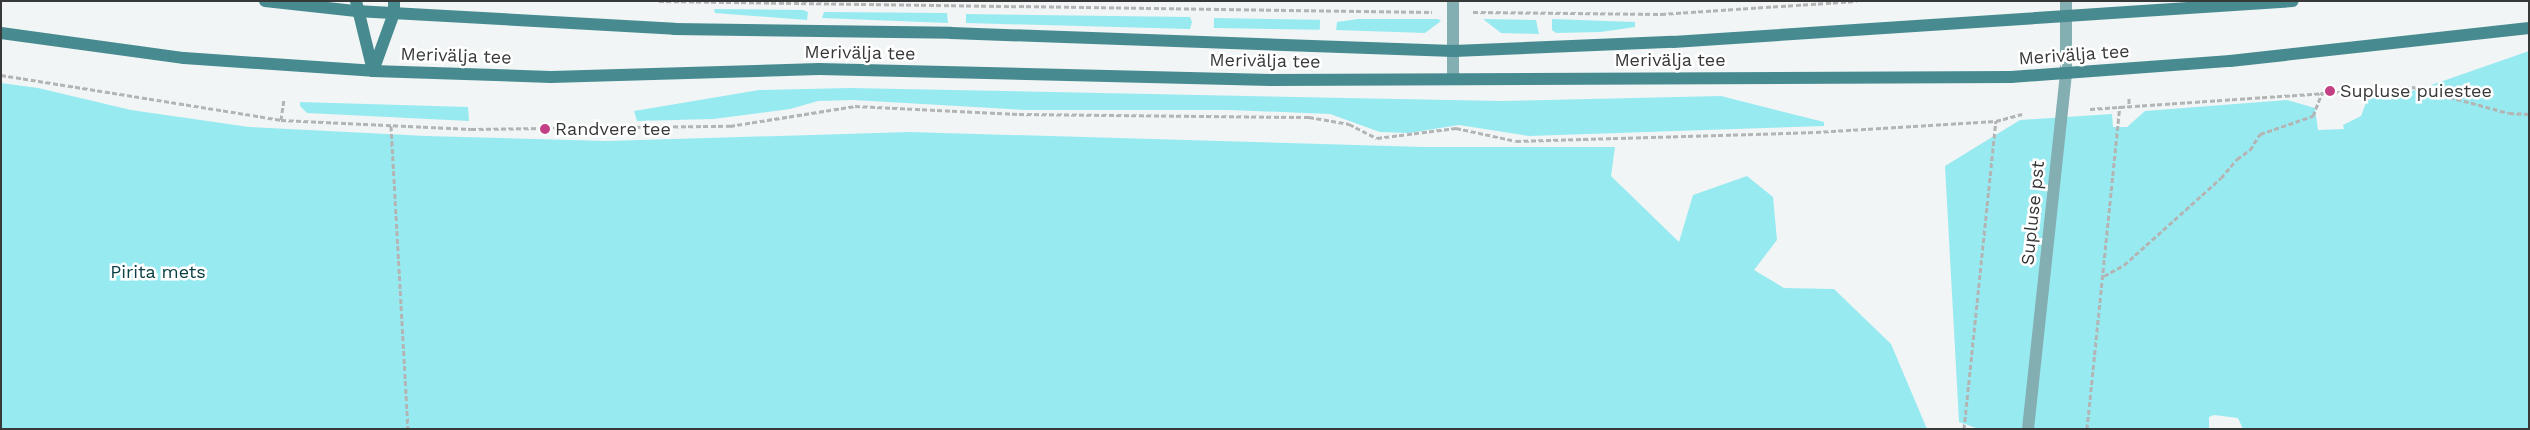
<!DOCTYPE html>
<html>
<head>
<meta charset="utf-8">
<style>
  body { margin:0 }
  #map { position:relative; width:2530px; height:430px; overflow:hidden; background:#f1f5f5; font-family:"Work Sans",sans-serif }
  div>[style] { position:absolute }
  .green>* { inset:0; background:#98eaf1; transform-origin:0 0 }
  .path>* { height:3px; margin-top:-1.5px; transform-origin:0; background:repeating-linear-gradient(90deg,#b3b5b5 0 5px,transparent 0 7.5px) }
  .street>* { height:12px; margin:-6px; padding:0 6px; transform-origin:6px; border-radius:6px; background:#83aeb2 }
  .secondary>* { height:12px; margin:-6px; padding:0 6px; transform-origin:6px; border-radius:6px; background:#478b91 }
  .dots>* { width:14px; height:14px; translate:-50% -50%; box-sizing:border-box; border:2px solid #fff; border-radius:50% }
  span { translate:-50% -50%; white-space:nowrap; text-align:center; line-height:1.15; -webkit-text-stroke:5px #fff; paint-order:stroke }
  .street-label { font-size:18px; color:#373838 }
  .poi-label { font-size:18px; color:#373838 }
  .left { translate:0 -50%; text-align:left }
  .park-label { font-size:18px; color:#0b4044 }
  .frame { position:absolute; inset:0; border:2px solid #373838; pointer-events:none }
</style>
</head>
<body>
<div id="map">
  <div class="green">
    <div style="clip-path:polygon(714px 9px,803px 10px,808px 12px,807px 20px,715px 13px)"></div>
    <div style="clip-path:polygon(824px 12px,947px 13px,948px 23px,822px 18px)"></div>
    <div style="clip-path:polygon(966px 14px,1190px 17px,1192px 22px,1190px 29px,966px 23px)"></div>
    <div style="left:1214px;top:18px;width:106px;height:10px;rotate:1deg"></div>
    <div style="clip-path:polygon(1358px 19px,1438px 19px,1441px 21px,1425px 33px,1336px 30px,1337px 22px)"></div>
    <div style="clip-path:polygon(1483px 19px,1536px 20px,1539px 34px,1501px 33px)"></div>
    <div style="clip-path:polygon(1552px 19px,1635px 22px,1635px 27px,1601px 32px,1556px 33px,1552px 30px)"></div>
    <div style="clip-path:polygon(2529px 51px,2529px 429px,2243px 429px,2238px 418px,2214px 415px,2209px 417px,2209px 429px,1979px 429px,1959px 422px,1945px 166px,2020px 120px,2112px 114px,2113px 127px,2127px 127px,2145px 111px,2287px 100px,2315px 108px,2318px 130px,2344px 129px,2343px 125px,2361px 116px,2369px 95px,2417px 90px)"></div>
    <div style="clip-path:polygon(1px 83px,38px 88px,131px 110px,249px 127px,426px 136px,607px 141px,910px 132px,1424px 147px,1615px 147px,1611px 176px,1679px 242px,1693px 195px,1747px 176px,1773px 197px,1777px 240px,1754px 270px,1784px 288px,1834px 289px,1891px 344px,1927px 429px,1px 429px)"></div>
    <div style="clip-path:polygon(849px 88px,1501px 101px,1721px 96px,1824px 122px,1824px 126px,1529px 136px,1459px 125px,1409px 133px,1380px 132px,1330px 114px,1230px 110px,1025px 110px,853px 100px,818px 101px,790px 109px,713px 119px,637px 121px,634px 111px,759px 90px)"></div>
    <div style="clip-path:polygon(300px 102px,468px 107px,469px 121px,307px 113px,300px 106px)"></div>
  </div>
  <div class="path">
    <div style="left:659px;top:1px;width:773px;rotate:0.82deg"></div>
    <div style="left:1473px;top:12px;width:188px;rotate:0.6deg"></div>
    <div style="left:1661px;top:14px;width:196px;rotate:-3.8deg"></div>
    <div style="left:1px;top:75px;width:284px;rotate:9.1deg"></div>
    <div style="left:281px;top:120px;width:190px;rotate:2.7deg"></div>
    <div style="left:471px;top:129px;width:259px;rotate:-0.7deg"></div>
    <div style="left:730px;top:126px;width:127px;rotate:-9.1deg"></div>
    <div style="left:855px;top:106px;width:164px;rotate:2.8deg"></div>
    <div style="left:1019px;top:114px;width:290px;rotate:0.6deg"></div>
    <div style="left:1309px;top:117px;width:41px;rotate:9.9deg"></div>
    <div style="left:1349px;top:124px;width:31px;rotate:27deg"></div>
    <div style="left:1377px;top:138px;width:80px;rotate:-7.2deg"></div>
    <div style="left:1456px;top:128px;width:61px;rotate:12.2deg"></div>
    <div style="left:1516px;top:141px;width:300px;rotate:-1.7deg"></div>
    <div style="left:1816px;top:132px;width:180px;rotate:-3.5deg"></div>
    <div style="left:1996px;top:121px;width:27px;rotate:-15deg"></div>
    <div style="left:2129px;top:98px;width:8px;rotate:90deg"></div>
    <div style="left:2090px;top:109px;width:324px;rotate:-3.9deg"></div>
    <div style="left:2413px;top:87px;width:99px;rotate:15.2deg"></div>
    <div style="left:2509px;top:113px;width:20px;rotate:3deg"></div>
    <div style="left:281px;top:120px;width:21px;rotate:-82deg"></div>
    <div style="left:391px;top:126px;width:303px;rotate:86.8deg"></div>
    <div style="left:2104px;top:276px;width:23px;rotate:-29deg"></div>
    <div style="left:2124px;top:265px;width:130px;rotate:-41.9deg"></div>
    <div style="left:2221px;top:178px;width:25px;rotate:-50deg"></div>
    <div style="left:2237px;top:159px;width:16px;rotate:-35deg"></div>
    <div style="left:2250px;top:150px;width:19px;rotate:-58deg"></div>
    <div style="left:2260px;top:134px;width:56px;rotate:-18.8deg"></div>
    <div style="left:2313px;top:116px;width:26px;rotate:-69deg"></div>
    <div style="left:1964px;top:429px;width:310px;rotate:-84.1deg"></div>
    <div style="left:2087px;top:429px;width:325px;rotate:-84.2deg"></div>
  </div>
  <div class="street">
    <div style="left:1453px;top:79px;width:78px;rotate:-90deg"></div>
    <div style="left:2028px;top:429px;width:357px;rotate:-83.9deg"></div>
    <div style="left:2066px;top:74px;width:73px;rotate:-90deg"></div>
  </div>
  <div class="secondary">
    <div style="left:265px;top:1px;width:92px;rotate:6.3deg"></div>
    <div style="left:356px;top:11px;width:319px;rotate:3.2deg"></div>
    <div style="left:674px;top:29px;width:277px;rotate:0.8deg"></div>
    <div style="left:951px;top:33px;width:503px;rotate:2.05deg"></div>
    <div style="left:1454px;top:51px;width:219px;rotate:-2.4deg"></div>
    <div style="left:1673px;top:42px;width:621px;rotate:-3.78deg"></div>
    <div style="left:356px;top:1px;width:72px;rotate:76.3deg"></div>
    <div style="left:1px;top:33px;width:185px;rotate:7.8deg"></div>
    <div style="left:184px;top:58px;width:189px;rotate:3.9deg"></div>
    <div style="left:373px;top:71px;width:178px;rotate:1.9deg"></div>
    <div style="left:551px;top:77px;width:268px;rotate:-1.7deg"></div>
    <div style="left:819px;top:69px;width:452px;rotate:1.4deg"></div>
    <div style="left:1271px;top:80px;width:740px;rotate:-0.23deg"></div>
    <div style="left:2011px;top:77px;width:220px;rotate:-4.2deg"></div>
    <div style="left:2230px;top:61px;width:301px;rotate:-6.3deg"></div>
    <div style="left:373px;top:71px;width:62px;rotate:-70.1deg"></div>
    <div style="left:394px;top:13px;width:12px;rotate:-90deg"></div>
  </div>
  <div class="dots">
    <div style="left:2330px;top:91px;background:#c44084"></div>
    <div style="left:545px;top:129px;background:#c44084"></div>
  </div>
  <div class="street-label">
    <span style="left:860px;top:53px;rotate:1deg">Merivälja tee</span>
    <span style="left:2074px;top:55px;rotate:-4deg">Merivälja tee</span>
    <span style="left:456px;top:56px;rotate:2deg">Merivälja tee</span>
    <span style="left:1670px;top:60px">Merivälja tee</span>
    <span style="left:1265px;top:61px;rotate:1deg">Merivälja tee</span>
    <span style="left:2033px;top:213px;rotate:-84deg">Supluse pst</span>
  </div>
  <div class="poi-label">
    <span class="left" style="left:2340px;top:91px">Supluse puiestee</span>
    <span class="left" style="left:555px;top:129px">Randvere tee</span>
  </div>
  <div class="park-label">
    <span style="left:158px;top:272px">Pirita mets</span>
  </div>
  <div class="frame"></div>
</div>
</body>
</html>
